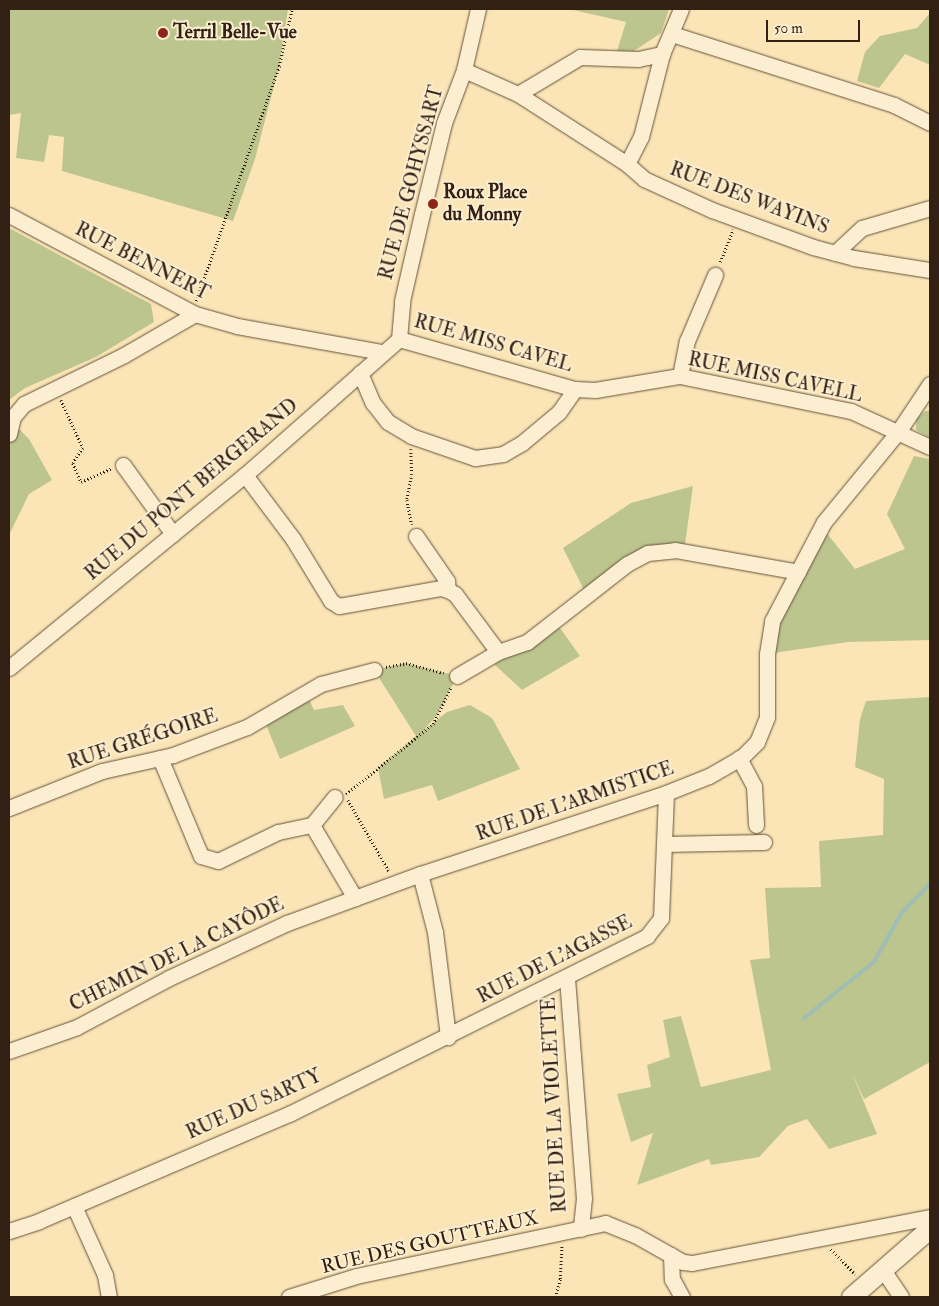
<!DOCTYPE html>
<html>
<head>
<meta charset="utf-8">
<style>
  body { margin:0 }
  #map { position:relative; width:939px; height:1306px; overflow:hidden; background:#fbe5b6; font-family:"IM FELL Double Pica",serif }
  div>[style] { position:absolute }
  .green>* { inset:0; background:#bdc58f }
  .stream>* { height:4px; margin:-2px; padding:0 2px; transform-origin:2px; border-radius:2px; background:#9fbeb3 }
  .path>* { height:2.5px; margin-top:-1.25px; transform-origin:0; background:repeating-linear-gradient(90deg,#332014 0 1px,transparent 0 3.5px) }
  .roads { filter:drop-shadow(0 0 1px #65513c) drop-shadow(0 0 1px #65513c) }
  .minor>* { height:15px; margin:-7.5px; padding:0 7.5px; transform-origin:7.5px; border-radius:7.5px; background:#fceed0 }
  .tertiary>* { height:19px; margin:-9.5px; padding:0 9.5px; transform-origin:9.5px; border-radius:9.5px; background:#fceed0 }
  .dots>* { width:14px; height:14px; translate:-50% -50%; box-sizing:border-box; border:2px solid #fceed0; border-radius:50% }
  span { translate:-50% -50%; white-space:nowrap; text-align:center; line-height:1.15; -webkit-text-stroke:4px #fceed0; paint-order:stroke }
  .poi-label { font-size:19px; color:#332014; font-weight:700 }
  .left { translate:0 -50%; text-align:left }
  .street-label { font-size:19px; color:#332014 }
  .frame { position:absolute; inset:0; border:10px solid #332014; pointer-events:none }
  .scale { position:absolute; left:766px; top:20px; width:94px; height:22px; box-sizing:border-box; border:2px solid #332014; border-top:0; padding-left:6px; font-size:15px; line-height:18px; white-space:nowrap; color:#332014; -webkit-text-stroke:4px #fceed0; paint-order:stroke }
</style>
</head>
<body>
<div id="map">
  <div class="green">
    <div style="clip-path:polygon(9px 9px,288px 9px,279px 66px,255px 159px,233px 221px,62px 171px,64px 137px,49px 135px,44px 162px,16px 158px,21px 113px,9px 115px)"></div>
    <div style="clip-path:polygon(569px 9px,669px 9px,661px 33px,634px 51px,617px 51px,626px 22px)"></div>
    <div style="clip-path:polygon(930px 13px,930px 65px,905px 54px,879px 88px,857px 81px,865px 52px,880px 36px,917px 28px)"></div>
    <div style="clip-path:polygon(9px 228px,151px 304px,154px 322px,96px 357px,25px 388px,9px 400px)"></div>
    <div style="clip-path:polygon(925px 411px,930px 411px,930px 438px,916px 430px,916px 419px)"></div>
    <div style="clip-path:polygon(12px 422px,29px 439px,52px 480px,29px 494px,10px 533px,9px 434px)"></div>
    <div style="clip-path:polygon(914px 456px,930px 459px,930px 640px,848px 642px,767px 654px,772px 621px,822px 527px,855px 569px,905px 549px,887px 514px)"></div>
    <div style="clip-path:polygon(693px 486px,684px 552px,636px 560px,587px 596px,563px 548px,631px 503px)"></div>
    <div style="clip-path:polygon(555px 621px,580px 656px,522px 690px,495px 665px,498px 652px)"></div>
    <div style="clip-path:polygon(406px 663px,457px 676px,437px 715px,423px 731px,447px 712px,470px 705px,492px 718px,520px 769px,438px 801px,432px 785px,384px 799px,378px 768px,416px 736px,374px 670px)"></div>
    <div style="clip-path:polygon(308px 697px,314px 710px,343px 705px,355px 726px,280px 759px,265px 722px)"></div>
    <div style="clip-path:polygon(930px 697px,930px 1062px,864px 1099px,852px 1073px,877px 1134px,829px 1149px,807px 1119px,788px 1126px,759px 1157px,711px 1165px,709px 1159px,637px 1185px,653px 1133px,631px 1142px,617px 1094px,651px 1087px,647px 1065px,670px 1057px,663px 1020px,681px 1016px,701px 1087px,771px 1070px,750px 960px,770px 958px,765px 888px,821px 887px,819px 841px,883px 835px,884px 779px,855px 767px,860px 719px,866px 701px)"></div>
  </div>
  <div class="stream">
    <div style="left:804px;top:1018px;width:90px;rotate:-38.7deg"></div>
    <div style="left:874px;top:962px;width:57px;rotate:-60.8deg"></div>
    <div style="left:902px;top:912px;width:40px;rotate:-45deg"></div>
  </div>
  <div class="path">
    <div style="left:720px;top:262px;width:35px;rotate:-68deg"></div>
    <div style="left:196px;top:301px;width:249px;rotate:-70.5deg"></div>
    <div style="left:279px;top:66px;width:58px;rotate:-77.2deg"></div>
    <div style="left:61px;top:400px;width:53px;rotate:65.4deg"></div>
    <div style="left:83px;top:448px;width:18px;rotate:124deg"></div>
    <div style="left:73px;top:463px;width:21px;rotate:67deg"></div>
    <div style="left:81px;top:482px;width:34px;rotate:-24deg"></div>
    <div style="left:411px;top:449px;width:25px;rotate:88deg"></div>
    <div style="left:412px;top:474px;width:26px;rotate:101deg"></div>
    <div style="left:407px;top:500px;width:25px;rotate:79deg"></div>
    <div style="left:386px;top:667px;width:20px;rotate:-11deg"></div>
    <div style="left:406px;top:663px;width:39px;rotate:15deg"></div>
    <div style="left:346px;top:794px;width:112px;rotate:-38.8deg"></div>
    <div style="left:433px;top:724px;width:41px;rotate:-64.1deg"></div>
    <div style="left:348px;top:800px;width:82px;rotate:60deg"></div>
    <div style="left:831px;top:1249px;width:35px;rotate:46deg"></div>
    <div style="left:555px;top:1297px;width:19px;rotate:-74deg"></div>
    <div style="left:560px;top:1279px;width:34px;rotate:-87deg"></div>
  </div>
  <div class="roads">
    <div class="minor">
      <div style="left:672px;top:34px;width:233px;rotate:17.7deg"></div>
      <div style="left:894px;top:105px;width:40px;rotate:26.6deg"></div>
      <div style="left:464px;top:70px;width:59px;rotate:24deg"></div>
      <div style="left:518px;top:94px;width:130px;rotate:32.7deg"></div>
      <div style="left:627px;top:164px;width:23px;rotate:41deg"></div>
      <div style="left:644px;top:179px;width:75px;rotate:24.5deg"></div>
      <div style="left:712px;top:210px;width:108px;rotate:20.1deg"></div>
      <div style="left:813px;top:247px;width:42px;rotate:15deg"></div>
      <div style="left:854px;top:258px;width:77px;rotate:9deg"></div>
      <div style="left:518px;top:94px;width:72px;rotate:-30.8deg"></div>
      <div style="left:580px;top:57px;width:58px;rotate:2deg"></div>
      <div style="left:638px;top:59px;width:25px;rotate:-12deg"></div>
      <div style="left:627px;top:164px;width:30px;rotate:-63deg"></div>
      <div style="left:641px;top:137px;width:86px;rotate:-75.8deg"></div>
      <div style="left:662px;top:54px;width:49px;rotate:-67.1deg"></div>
      <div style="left:9px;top:215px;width:211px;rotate:28deg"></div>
      <div style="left:195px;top:314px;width:44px;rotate:15.9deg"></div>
      <div style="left:237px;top:326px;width:146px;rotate:10.2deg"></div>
      <div style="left:835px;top:253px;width:37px;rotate:-43deg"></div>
      <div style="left:862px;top:228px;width:71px;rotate:-16.4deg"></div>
      <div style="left:399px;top:339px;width:183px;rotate:15.9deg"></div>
      <div style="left:575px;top:389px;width:20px;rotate:3deg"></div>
      <div style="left:595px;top:390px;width:86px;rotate:-9.4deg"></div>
      <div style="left:680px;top:376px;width:175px;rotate:11.6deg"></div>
      <div style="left:851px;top:411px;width:87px;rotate:24.5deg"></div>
      <div style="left:399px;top:339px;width:38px;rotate:-85deg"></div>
      <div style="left:402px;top:301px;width:89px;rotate:-77.1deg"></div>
      <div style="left:422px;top:214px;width:94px;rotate:-76.4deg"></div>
      <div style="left:444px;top:123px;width:57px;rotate:-69.3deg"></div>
      <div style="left:464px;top:70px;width:63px;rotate:-77.1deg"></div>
      <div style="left:360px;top:373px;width:33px;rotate:67deg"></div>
      <div style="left:373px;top:403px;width:24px;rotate:52deg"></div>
      <div style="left:388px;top:422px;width:27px;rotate:31deg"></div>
      <div style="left:411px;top:436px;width:68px;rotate:19deg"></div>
      <div style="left:475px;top:458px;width:28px;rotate:-8deg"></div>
      <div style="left:503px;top:454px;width:22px;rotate:-30deg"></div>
      <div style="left:522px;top:443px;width:48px;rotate:-40deg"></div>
      <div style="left:559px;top:412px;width:28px;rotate:-55deg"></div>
      <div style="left:680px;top:376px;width:36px;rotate:-79deg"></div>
      <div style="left:687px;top:341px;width:72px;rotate:-67deg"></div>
      <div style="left:9px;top:434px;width:17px;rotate:-77deg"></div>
      <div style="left:13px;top:417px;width:17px;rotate:-50deg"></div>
      <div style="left:24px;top:404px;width:111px;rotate:-26.1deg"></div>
      <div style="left:124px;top:355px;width:82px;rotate:-30deg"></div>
      <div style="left:123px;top:465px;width:85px;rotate:54.1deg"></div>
      <div style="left:245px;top:475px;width:80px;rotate:53.1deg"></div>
      <div style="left:293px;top:539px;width:73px;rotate:58.5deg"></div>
      <div style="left:331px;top:601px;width:9px;rotate:32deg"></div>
      <div style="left:339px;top:606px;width:104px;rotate:-10deg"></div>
      <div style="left:441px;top:588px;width:7px;rotate:16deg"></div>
      <div style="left:416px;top:536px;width:55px;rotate:55.4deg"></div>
      <div style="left:447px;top:581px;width:9px;rotate:84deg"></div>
      <div style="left:448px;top:590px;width:8px;rotate:30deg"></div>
      <div style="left:455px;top:594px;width:72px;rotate:53.4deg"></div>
      <div style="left:9px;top:668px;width:305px;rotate:-39.3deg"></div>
      <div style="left:245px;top:475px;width:205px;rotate:-41.4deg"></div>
      <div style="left:457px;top:676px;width:48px;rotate:-30.3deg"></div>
      <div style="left:498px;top:652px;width:31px;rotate:-19deg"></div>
      <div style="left:527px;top:642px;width:127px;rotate:-38deg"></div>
      <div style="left:627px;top:564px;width:24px;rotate:-28deg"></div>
      <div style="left:648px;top:553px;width:27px;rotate:-6deg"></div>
      <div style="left:675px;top:550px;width:125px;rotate:10.1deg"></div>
      <div style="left:160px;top:758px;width:106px;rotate:67.3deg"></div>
      <div style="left:201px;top:856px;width:18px;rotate:16deg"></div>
      <div style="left:218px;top:861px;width:67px;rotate:-25.8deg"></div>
      <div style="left:278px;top:832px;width:35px;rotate:-12deg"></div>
      <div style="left:312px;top:825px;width:85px;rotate:59.5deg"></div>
      <div style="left:739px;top:758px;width:32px;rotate:62deg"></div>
      <div style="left:754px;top:786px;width:39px;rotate:87deg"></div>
      <div style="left:9px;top:808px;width:100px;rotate:-21.7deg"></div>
      <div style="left:102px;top:771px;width:73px;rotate:-12.7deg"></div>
      <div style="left:173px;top:755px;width:79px;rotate:-20.7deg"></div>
      <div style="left:247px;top:727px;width:86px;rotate:-30.2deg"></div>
      <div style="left:321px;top:684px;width:55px;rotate:-14.8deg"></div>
      <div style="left:312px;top:825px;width:36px;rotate:-51deg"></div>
      <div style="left:664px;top:844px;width:100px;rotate:-1.1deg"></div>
      <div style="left:420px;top:874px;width:60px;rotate:75.5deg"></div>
      <div style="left:435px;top:932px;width:106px;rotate:82.9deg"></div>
      <div style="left:567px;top:978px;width:221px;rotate:85.6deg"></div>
      <div style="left:584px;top:1198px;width:31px;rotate:96deg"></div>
      <div style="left:9px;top:1051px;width:72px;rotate:-19.4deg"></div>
      <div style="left:77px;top:1027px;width:104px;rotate:-28deg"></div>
      <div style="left:169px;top:978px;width:130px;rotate:-25deg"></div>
      <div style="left:287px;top:923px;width:142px;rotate:-20.2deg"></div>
      <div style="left:420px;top:874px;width:259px;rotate:-18.2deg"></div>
      <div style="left:666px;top:793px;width:46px;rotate:-21.6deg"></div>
      <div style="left:709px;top:776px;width:38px;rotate:-30deg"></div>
      <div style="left:742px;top:757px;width:21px;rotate:-45deg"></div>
      <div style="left:757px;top:742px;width:27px;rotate:-68deg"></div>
      <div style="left:767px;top:717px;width:63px;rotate:-90deg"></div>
      <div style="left:767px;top:654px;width:33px;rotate:-81deg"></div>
      <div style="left:772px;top:621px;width:112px;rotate:-62.3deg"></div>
      <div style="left:824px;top:522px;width:117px;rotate:-50.6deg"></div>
      <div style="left:898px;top:432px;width:58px;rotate:-56.3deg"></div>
      <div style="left:74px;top:1206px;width:76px;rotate:65.8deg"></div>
      <div style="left:105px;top:1275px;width:22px;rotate:80deg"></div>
      <div style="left:9px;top:1231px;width:32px;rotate:-18deg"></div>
      <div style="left:39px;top:1221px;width:272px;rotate:-23.2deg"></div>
      <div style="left:289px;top:1114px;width:400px;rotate:-26.4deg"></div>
      <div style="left:647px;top:936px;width:23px;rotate:-52deg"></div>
      <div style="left:661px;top:918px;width:125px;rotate:-87.7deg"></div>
      <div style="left:671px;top:1255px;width:24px;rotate:88deg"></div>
      <div style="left:672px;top:1279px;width:21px;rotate:61deg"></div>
      <div style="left:883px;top:1270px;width:32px;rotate:56deg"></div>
      <div style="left:289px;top:1297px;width:70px;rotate:-17.4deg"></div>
      <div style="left:356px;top:1276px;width:255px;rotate:-12deg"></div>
      <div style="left:605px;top:1223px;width:32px;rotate:22deg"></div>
      <div style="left:635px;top:1235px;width:55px;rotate:29.4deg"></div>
      <div style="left:683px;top:1262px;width:9px;rotate:6deg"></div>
      <div style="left:692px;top:1263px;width:242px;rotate:-10.9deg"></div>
    </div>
    <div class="tertiary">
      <div style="left:851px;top:1297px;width:105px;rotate:-41.1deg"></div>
    </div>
  </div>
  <div class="dots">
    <div style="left:163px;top:33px;background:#8f2418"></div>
    <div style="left:433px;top:204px;background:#8f2418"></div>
  </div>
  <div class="poi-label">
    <span class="left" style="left:173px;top:33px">Terril Belle-Vue</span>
    <span class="left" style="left:443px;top:204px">Roux Place<br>du Monny</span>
  </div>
  <div class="street-label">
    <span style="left:412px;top:183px;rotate:-75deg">RUE DE GOHYSSART</span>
    <span style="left:749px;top:199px;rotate:21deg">RUE DES WAYINS</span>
    <span style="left:142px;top:262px;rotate:27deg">RUE BENNERT</span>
    <span style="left:493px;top:344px;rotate:16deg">RUE MISS CAVEL</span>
    <span style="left:775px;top:378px;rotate:12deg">RUE MISS CAVELL</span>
    <span style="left:192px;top:490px;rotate:-40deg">RUE DU PONT BERGERAND</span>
    <span style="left:143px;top:740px;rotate:-18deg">RUE GRÉGOIRE</span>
    <span style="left:575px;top:802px;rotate:-19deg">RUE DE L'ARMISTICE</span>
    <span style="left:177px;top:955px;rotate:-26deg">CHEMIN DE LA CAYÔDE</span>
    <span style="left:555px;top:960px;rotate:-27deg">RUE DE L'AGASSE</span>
    <span style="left:254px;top:1105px;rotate:-24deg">RUE DU SARTY</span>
    <span style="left:555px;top:1105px;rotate:-93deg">RUE DE LA VIOLETTE</span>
    <span style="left:430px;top:1243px;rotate:-13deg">RUE DES GOUTTEAUX</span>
  </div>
  <div class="frame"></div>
  <div class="scale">50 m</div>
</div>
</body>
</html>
